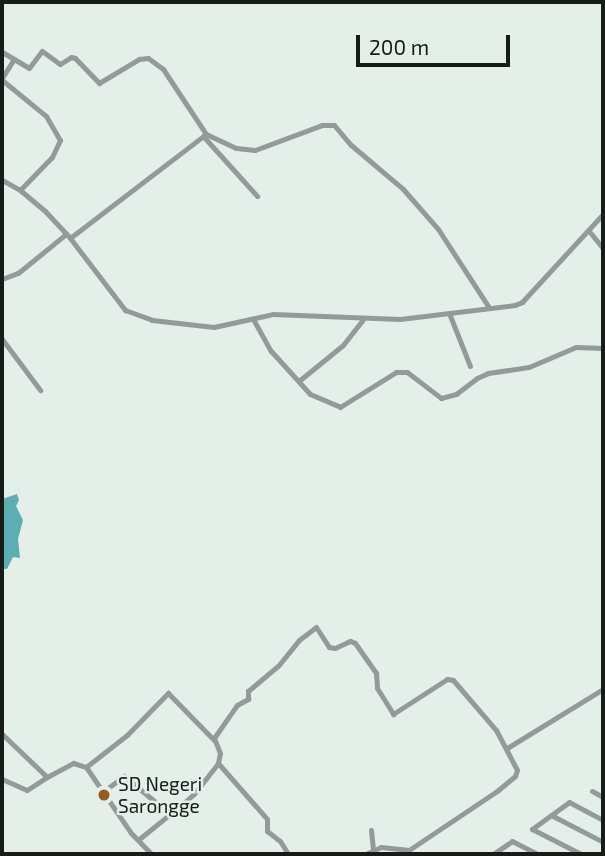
<!DOCTYPE html>
<html>
<head>
<meta charset="utf-8">
<style>
  body { margin:0 }
  #map { position:relative; width:605px; height:856px; overflow:hidden; background:#e3efe8; font-family:"Exo 2",sans-serif }
  div>[style] { position:absolute }
  .water>* { inset:0; background:#5baeb3 }
  .minor>* { height:5px; margin:-2.5px; padding:0 2.5px; transform-origin:2.5px; border-radius:2.5px; background:#949a99 }
  .dots>* { width:19px; height:19px; translate:-50% -50%; box-sizing:border-box; border:4px solid #e3efe8; border-radius:50% }
  span { translate:-50% -50%; white-space:nowrap; text-align:center; line-height:1.15; -webkit-text-stroke:5px #e3efe8; paint-order:stroke }
  .poi-label { font-size:19px; color:#171c19 }
  .left { translate:0 -50%; text-align:left }
  .frame { position:absolute; inset:0; border:4px solid #171c19; pointer-events:none }
  .scale { position:absolute; left:356px; top:35px; width:154px; height:32px; box-sizing:border-box; border:4px solid #171c19; border-top:0; padding-left:9px; font-size:21px; line-height:24px; white-space:nowrap; color:#171c19; -webkit-text-stroke:5px #e3efe8; paint-order:stroke }
</style>
</head>
<body>
<div id="map">
  <div class="water">
    <div style="clip-path:polygon(17px 494px,19px 500px,16px 506px,23px 520px,18px 539px,20px 558px,13px 557px,7px 569px,2px 569px,2px 499px)"></div>
  </div>
  <div class="minor">
    <div style="left:2px;top:52px;width:14px;rotate:30deg"></div>
    <div style="left:2px;top:78px;width:22px;rotate:-58deg"></div>
    <div style="left:14px;top:59px;width:17px;rotate:31deg"></div>
    <div style="left:29px;top:68px;width:21px;rotate:-53deg"></div>
    <div style="left:42px;top:51px;width:22px;rotate:36deg"></div>
    <div style="left:60px;top:64px;width:13px;rotate:-32deg"></div>
    <div style="left:71px;top:57px;width:4px;rotate:14deg"></div>
    <div style="left:75px;top:58px;width:35px;rotate:46deg"></div>
    <div style="left:99px;top:83px;width:47px;rotate:-31deg"></div>
    <div style="left:139px;top:59px;width:9px;rotate:-6deg"></div>
    <div style="left:148px;top:58px;width:19px;rotate:36deg"></div>
    <div style="left:163px;top:69px;width:78px;rotate:56.5deg"></div>
    <div style="left:206px;top:134px;width:33px;rotate:25deg"></div>
    <div style="left:236px;top:148px;width:19px;rotate:6deg"></div>
    <div style="left:255px;top:150px;width:72px;rotate:-20.5deg"></div>
    <div style="left:322px;top:125px;width:12px"></div>
    <div style="left:334px;top:125px;width:26px;rotate:50deg"></div>
    <div style="left:351px;top:145px;width:68px;rotate:40.2deg"></div>
    <div style="left:403px;top:189px;width:53px;rotate:48.8deg"></div>
    <div style="left:438px;top:229px;width:92px;rotate:57deg"></div>
    <div style="left:2px;top:80px;width:57px;rotate:39.3deg"></div>
    <div style="left:46px;top:116px;width:28px;rotate:60deg"></div>
    <div style="left:60px;top:140px;width:19px;rotate:115deg"></div>
    <div style="left:52px;top:157px;width:46px;rotate:134.1deg"></div>
    <div style="left:203px;top:136px;width:81px;rotate:48deg"></div>
    <div style="left:2px;top:180px;width:21px;rotate:29deg"></div>
    <div style="left:20px;top:190px;width:33px;rotate:40deg"></div>
    <div style="left:45px;top:211px;width:37px;rotate:47deg"></div>
    <div style="left:70px;top:238px;width:91px;rotate:52.6deg"></div>
    <div style="left:125px;top:310px;width:29px;rotate:20deg"></div>
    <div style="left:152px;top:320px;width:62px;rotate:6.4deg"></div>
    <div style="left:214px;top:327px;width:60px;rotate:-12.4deg"></div>
    <div style="left:273px;top:314px;width:127px;rotate:2.3deg"></div>
    <div style="left:400px;top:319px;width:116px;rotate:-6.9deg"></div>
    <div style="left:515px;top:305px;width:8px;rotate:-23deg"></div>
    <div style="left:522px;top:302px;width:120px;rotate:-47.4deg"></div>
    <div style="left:589px;top:231px;width:22px;rotate:51deg"></div>
    <div style="left:70px;top:238px;width:171px;rotate:-37.4deg"></div>
    <div style="left:2px;top:279px;width:17px;rotate:-21deg"></div>
    <div style="left:18px;top:273px;width:62px;rotate:-39.1deg"></div>
    <div style="left:449px;top:313px;width:57px;rotate:68.4deg"></div>
    <div style="left:253px;top:319px;width:37px;rotate:61deg"></div>
    <div style="left:271px;top:351px;width:58px;rotate:47.8deg"></div>
    <div style="left:310px;top:394px;width:33px;rotate:23deg"></div>
    <div style="left:340px;top:407px;width:66px;rotate:-32deg"></div>
    <div style="left:396px;top:372px;width:11px"></div>
    <div style="left:407px;top:372px;width:43px;rotate:37.4deg"></div>
    <div style="left:441px;top:398px;width:16px;rotate:-15deg"></div>
    <div style="left:456px;top:394px;width:26px;rotate:-37deg"></div>
    <div style="left:477px;top:378px;width:12px;rotate:-24deg"></div>
    <div style="left:488px;top:373px;width:41px;rotate:-8.3deg"></div>
    <div style="left:529px;top:367px;width:51px;rotate:-23.1deg"></div>
    <div style="left:576px;top:347px;width:27px;rotate:2deg"></div>
    <div style="left:2px;top:339px;width:64px;rotate:53.3deg"></div>
    <div style="left:300px;top:380px;width:55px;rotate:-39.1deg"></div>
    <div style="left:343px;top:345px;width:33px;rotate:-52deg"></div>
    <div style="left:2px;top:734px;width:62px;rotate:43.7deg"></div>
    <div style="left:47px;top:777px;width:30px;rotate:-28deg"></div>
    <div style="left:73px;top:763px;width:14px;rotate:17deg"></div>
    <div style="left:86px;top:767px;width:80px;rotate:55.7deg"></div>
    <div style="left:131px;top:833px;width:29px;rotate:46deg"></div>
    <div style="left:507px;top:748px;width:113px;rotate:-31.6deg"></div>
    <div style="left:218px;top:763px;width:74px;rotate:48.8deg"></div>
    <div style="left:267px;top:819px;width:12px;rotate:90deg"></div>
    <div style="left:267px;top:831px;width:16px;rotate:38deg"></div>
    <div style="left:280px;top:841px;width:15px;rotate:58deg"></div>
    <div style="left:86px;top:767px;width:52px;rotate:-38deg"></div>
    <div style="left:127px;top:735px;width:59px;rotate:-45.7deg"></div>
    <div style="left:168px;top:693px;width:66px;rotate:45.6deg"></div>
    <div style="left:2px;top:779px;width:27px;rotate:24deg"></div>
    <div style="left:27px;top:790px;width:24px;rotate:-33deg"></div>
    <div style="left:104px;top:791px;width:25px;rotate:-37deg"></div>
    <div style="left:124px;top:776px;width:60px;rotate:39.6deg"></div>
    <div style="left:170px;top:814px;width:7px;rotate:-34deg"></div>
    <div style="left:176px;top:810px;width:24px;rotate:-42deg"></div>
    <div style="left:194px;top:794px;width:39px;rotate:-52deg"></div>
    <div style="left:218px;top:763px;width:10px;rotate:-79deg"></div>
    <div style="left:220px;top:753px;width:16px;rotate:-112deg"></div>
    <div style="left:214px;top:738px;width:40px;rotate:-55.1deg"></div>
    <div style="left:237px;top:705px;width:13px;rotate:-29deg"></div>
    <div style="left:248px;top:699px;width:8px;rotate:-90deg"></div>
    <div style="left:248px;top:691px;width:39px;rotate:-40deg"></div>
    <div style="left:278px;top:666px;width:33px;rotate:-51deg"></div>
    <div style="left:299px;top:640px;width:21px;rotate:-37deg"></div>
    <div style="left:316px;top:627px;width:24px;rotate:57deg"></div>
    <div style="left:329px;top:647px;width:6px;rotate:9deg"></div>
    <div style="left:335px;top:648px;width:17px;rotate:-25deg"></div>
    <div style="left:350px;top:641px;width:5px;rotate:22deg"></div>
    <div style="left:355px;top:643px;width:37px;rotate:55deg"></div>
    <div style="left:376px;top:673px;width:15px;rotate:86deg"></div>
    <div style="left:377px;top:688px;width:31px;rotate:58deg"></div>
    <div style="left:393px;top:714px;width:64px;rotate:-32.9deg"></div>
    <div style="left:447px;top:679px;width:6px;rotate:9deg"></div>
    <div style="left:453px;top:680px;width:66px;rotate:49.3deg"></div>
    <div style="left:496px;top:730px;width:45px;rotate:62.3deg"></div>
    <div style="left:517px;top:770px;width:6px;rotate:108deg"></div>
    <div style="left:515px;top:776px;width:23px;rotate:140deg"></div>
    <div style="left:497px;top:791px;width:106px;rotate:146.2deg"></div>
    <div style="left:409px;top:850px;width:28px;rotate:-174deg"></div>
    <div style="left:381px;top:847px;width:17px;rotate:156deg"></div>
    <div style="left:592px;top:791px;width:13px;rotate:29deg"></div>
    <div style="left:551px;top:815px;width:59px;rotate:27.4deg"></div>
    <div style="left:371px;top:830px;width:19px;rotate:84deg"></div>
    <div style="left:138px;top:840px;width:41px;rotate:-39.1deg"></div>
    <div style="left:493px;top:854px;width:23px;rotate:-34deg"></div>
    <div style="left:512px;top:841px;width:29px;rotate:27deg"></div>
    <div style="left:581px;top:854px;width:55px;rotate:-153deg"></div>
    <div style="left:532px;top:829px;width:46px;rotate:-36.1deg"></div>
    <div style="left:569px;top:802px;width:38px;rotate:28deg"></div>
  </div>
  <div class="dots">
    <div style="left:104px;top:795px;background:#995923"></div>
  </div>
  <div class="poi-label">
    <span class="left" style="left:118px;top:795px">SD Negeri<br>Sarongge</span>
  </div>
  <div class="frame"></div>
  <div class="scale">200 m</div>
</div>
</body>
</html>
